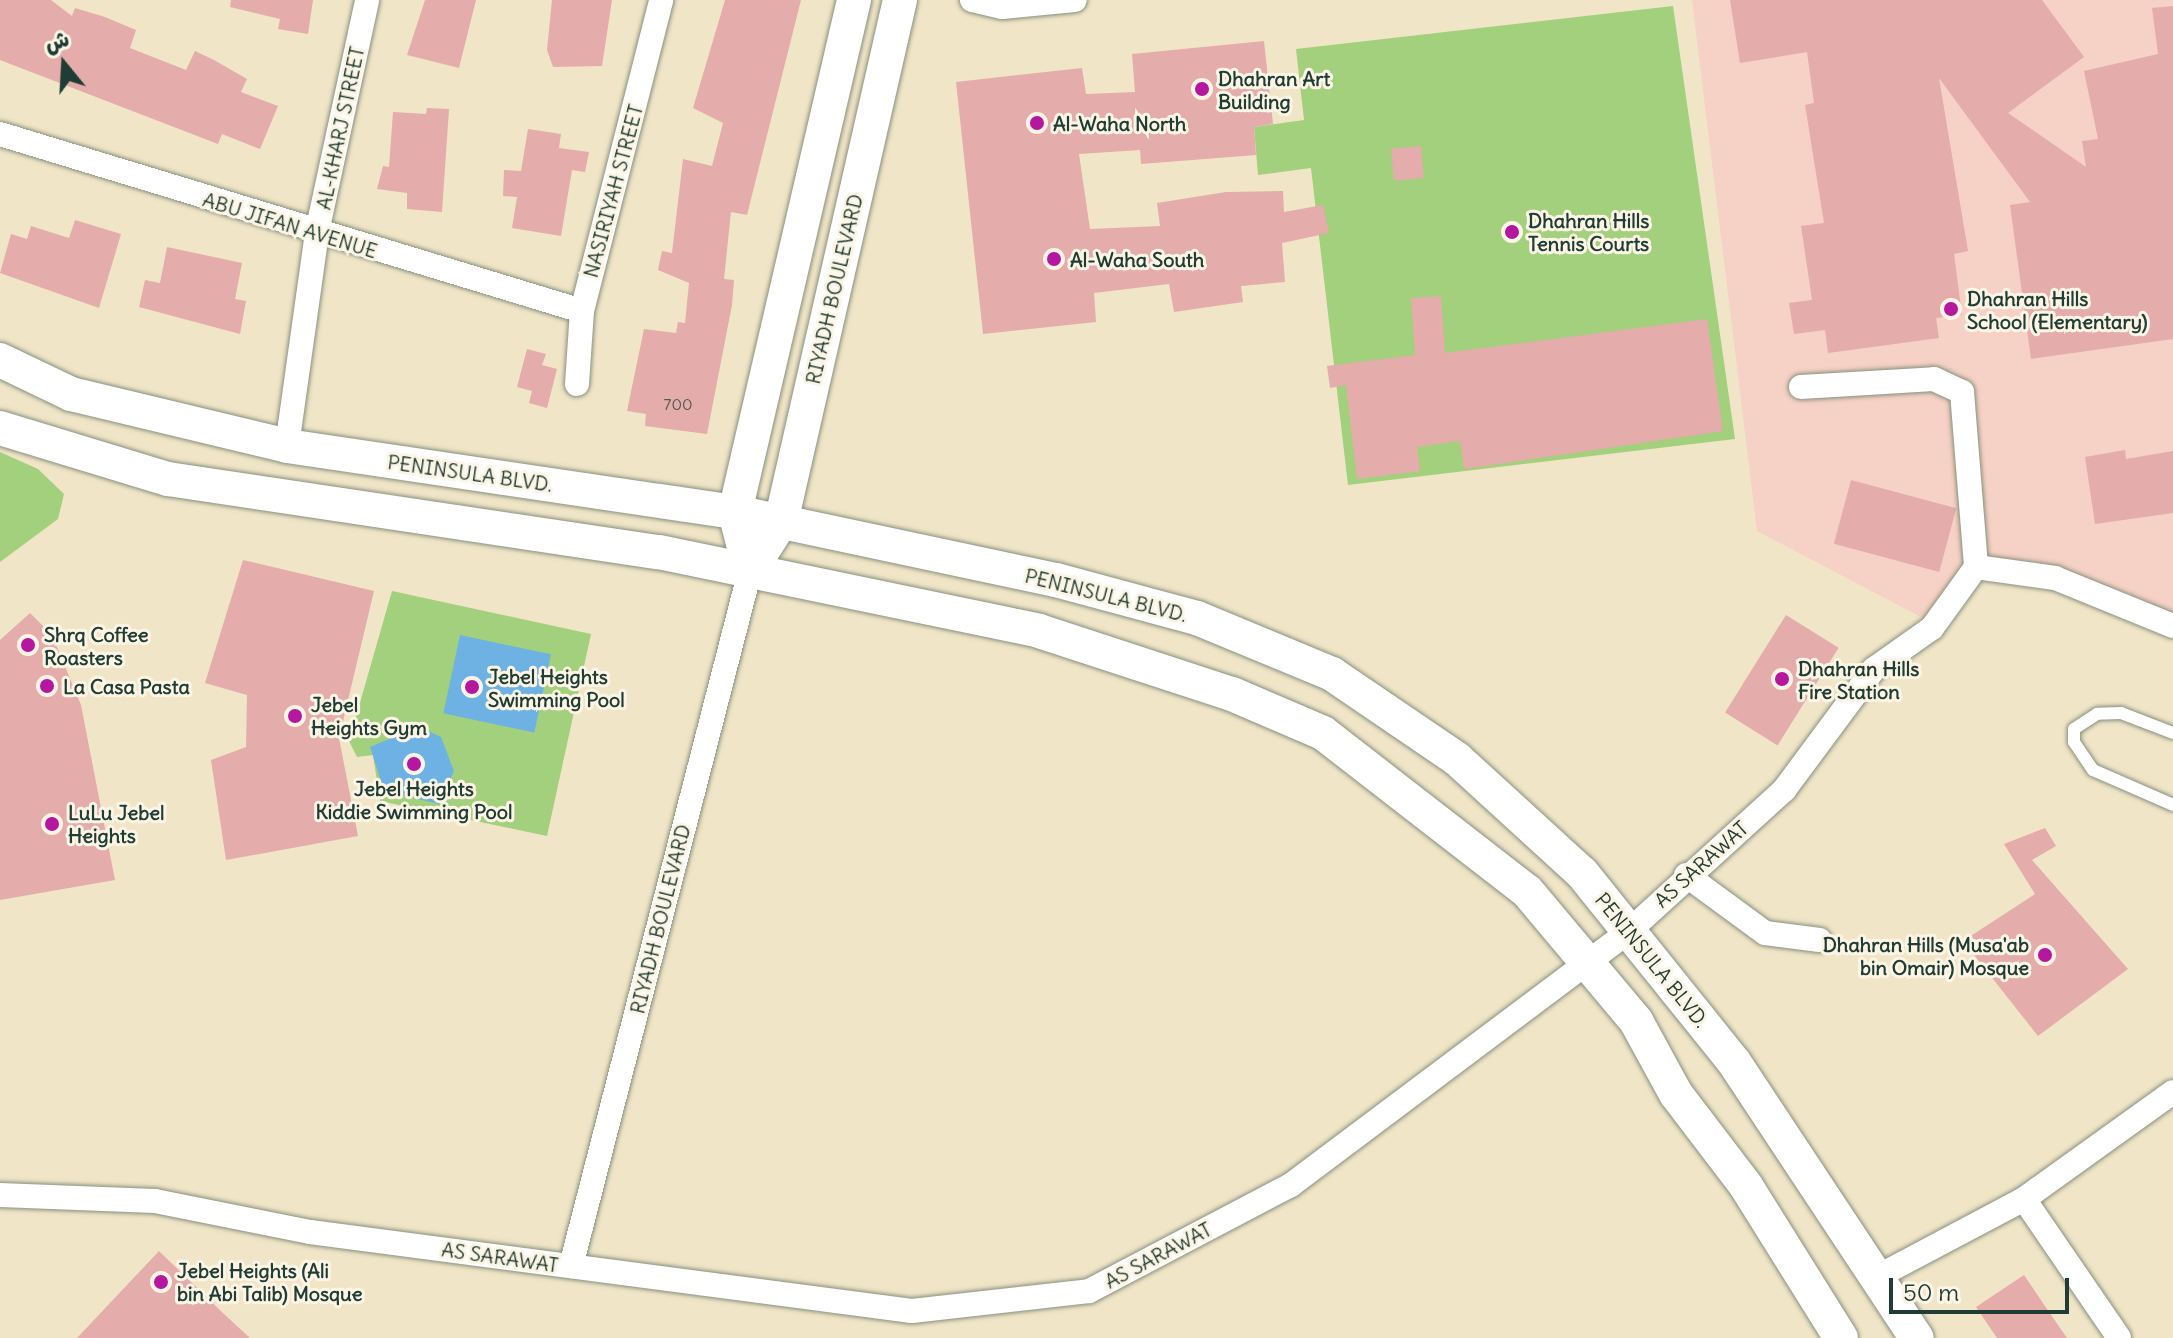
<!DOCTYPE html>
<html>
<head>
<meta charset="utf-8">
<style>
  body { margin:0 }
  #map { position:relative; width:2173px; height:1338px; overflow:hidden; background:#f1e5c8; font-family:Delius,"Playpen Sans Arabic",sans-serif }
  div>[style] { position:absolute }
  .built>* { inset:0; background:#f6d1c5 }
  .green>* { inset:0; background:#a2d07d }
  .water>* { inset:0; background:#6db2e3; transform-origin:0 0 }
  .building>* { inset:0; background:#e4acaa; transform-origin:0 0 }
  .roads { filter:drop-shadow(0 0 2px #88917e) drop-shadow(0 0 2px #88917e) }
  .lane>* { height:12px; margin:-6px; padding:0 6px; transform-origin:6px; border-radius:6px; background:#fff }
  .street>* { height:24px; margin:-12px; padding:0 12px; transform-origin:12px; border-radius:12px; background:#fff }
  .secondary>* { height:34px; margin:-17px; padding:0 17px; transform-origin:17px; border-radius:17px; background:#fff }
  .dots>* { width:22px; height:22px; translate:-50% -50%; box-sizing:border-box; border:4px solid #fcf5e5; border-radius:50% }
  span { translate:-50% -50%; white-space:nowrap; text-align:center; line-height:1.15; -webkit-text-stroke:6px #fcf5e5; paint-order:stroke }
  .number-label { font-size:16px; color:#505952 }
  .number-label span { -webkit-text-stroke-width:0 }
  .poi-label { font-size:20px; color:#1f3d34; font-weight:700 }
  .left { translate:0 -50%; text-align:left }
  .right { translate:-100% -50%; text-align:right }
  .street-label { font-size:20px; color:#1f3d34 }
  .north { position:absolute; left:24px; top:24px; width:80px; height:80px; -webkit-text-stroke:6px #fcf5e5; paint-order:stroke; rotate:342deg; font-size:22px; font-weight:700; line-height:32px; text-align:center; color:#1f3d34 }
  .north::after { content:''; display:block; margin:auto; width:28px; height:36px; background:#1f3d34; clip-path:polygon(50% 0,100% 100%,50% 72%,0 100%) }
  .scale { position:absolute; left:1889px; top:1278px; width:180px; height:36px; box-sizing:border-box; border:4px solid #1f3d34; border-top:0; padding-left:10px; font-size:24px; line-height:28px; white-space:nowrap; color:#1f3d34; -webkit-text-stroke:6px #fcf5e5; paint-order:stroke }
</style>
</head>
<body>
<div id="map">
  <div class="built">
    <div style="clip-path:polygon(1692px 0,2173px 0,2173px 624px,1989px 567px,1940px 627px,1757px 531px)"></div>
  </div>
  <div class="green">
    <div style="clip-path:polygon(1673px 6px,1735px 439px,1348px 485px,1311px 168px,1258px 175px,1254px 127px,1304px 120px,1296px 49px)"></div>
    <div style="clip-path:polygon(0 452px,38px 469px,64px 494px,58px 519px,0 562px)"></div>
    <div style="clip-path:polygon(392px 591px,591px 634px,547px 836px,380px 801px,373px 755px,357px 757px,349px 741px)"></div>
  </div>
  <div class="water">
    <div style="left:460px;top:635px;width:93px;height:80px;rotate:12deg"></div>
    <div style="clip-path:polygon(407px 721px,441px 737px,454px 771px,439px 804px,384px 791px,370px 747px,394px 737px)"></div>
  </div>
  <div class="building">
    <div style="clip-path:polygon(0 0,51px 0,72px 16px,75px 8px,105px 17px,136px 30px,130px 48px,186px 70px,195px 51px,214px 60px,247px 79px,241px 92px,278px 106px,260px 149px,222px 134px,218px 144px,0 60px)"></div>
    <div style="clip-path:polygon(231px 0,313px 0,308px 34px,278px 29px,280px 19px,230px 7px)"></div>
    <div style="clip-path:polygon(425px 0,476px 0,459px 68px,407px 55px)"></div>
    <div style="clip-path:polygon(552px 0,612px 0,602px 66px,553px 67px,547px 50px)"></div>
    <div style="clip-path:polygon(725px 0,801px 0,747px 215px,731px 212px,724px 279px,734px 280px,732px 305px,707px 434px,645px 426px,646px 414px,627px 411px,644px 329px,676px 333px,678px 322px,685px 323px,689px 283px,658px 270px,662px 251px,672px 253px,683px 159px,712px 166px,723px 123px,693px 108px)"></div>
    <div style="clip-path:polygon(1730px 0,2042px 0,2084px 57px,2008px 113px,2086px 167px,2082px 141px,2098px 139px,2084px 71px,2158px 54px,2152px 8px,2173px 6px,2173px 339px,2031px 359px,2010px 205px,2030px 202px,1939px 78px,1968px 251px,1954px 254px,1962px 315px,1936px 318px,1939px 338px,1828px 353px,1825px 330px,1794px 334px,1789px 303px,1812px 300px,1801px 226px,1824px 223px,1805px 105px,1814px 103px,1807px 52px,1740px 63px)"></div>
    <div style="clip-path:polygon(1264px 41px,1273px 124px,1254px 127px,1256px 155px,1141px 164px,1140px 150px,1079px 154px,1090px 229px,1160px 226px,1157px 203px,1226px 192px,1283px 191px,1284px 212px,1323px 205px,1329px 233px,1282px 243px,1285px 282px,1241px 286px,1243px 302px,1174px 312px,1169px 284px,1094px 293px,1096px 322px,983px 334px,956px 82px,1082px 68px,1086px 94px,1135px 92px,1132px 54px)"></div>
    <div style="clip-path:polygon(427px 108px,449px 109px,442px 212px,407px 209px,407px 193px,377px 189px,383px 166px,389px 167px,393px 112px,426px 114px)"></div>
    <div style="clip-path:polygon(528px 129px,561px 134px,559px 148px,589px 152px,585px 172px,572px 170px,561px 236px,512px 228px,517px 197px,503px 196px,504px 170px,521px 171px)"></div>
    <div style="left:1421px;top:146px;width:32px;height:30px;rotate:85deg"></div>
    <div style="clip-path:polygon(75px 220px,121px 234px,99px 308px,0 273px,11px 234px,27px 239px,31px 226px,69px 238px)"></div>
    <div style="clip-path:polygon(167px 247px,242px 263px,235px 299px,246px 301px,240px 334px,139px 307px,145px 280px,160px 283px)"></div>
    <div style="clip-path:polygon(1441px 296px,1445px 353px,1707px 319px,1723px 431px,1464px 469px,1460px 441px,1417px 447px,1420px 471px,1357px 479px,1346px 385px,1330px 388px,1327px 366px,1415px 355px,1411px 298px)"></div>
    <div style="clip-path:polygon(527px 349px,546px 354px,542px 365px,557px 369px,547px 408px,529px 403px,532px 391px,517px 387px)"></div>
    <div style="clip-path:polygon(2125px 450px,2126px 459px,2173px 451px,2173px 513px,2095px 524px,2085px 457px)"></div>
    <div style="left:1851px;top:480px;width:109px;height:66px;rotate:15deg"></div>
    <div style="clip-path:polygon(243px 560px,374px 591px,339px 738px,358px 836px,226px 860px,211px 760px,246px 747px,247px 695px,205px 683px)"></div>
    <div style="clip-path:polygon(30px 613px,52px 635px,81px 705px,115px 880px,0 900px,0 640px)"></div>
    <div style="left:1786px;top:615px;width:62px;height:115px;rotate:32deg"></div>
    <div style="clip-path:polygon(2045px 828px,2056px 846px,2032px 860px,2128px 969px,2038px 1036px,1963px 941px,2035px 894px,2004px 844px)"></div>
    <div style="clip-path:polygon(159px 1251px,224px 1314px,250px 1338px,77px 1338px)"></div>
    <div style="clip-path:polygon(2024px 1275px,2049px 1312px,2067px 1338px,1997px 1338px,1976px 1307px)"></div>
  </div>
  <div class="roads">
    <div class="lane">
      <div style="left:2173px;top:733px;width:56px;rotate:-159deg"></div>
      <div style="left:2121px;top:713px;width:24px;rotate:178deg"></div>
      <div style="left:2097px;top:714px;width:27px;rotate:147deg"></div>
      <div style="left:2074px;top:729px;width:13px;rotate:90deg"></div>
      <div style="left:2074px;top:742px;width:34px;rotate:56deg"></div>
      <div style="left:2093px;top:770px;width:87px;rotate:23.6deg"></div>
    </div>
    <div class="street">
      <div style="left:972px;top:0;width:31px;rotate:13deg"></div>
      <div style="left:1002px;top:7px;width:73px;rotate:-5.5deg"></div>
      <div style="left:0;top:134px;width:608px;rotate:16.92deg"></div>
      <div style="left:577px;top:384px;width:73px;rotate:-86.1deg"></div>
      <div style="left:582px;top:311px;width:321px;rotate:-75.7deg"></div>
      <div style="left:1801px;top:387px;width:133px;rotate:-3.4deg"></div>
      <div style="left:1934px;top:379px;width:31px;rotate:25deg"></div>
      <div style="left:1962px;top:392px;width:176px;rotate:85.4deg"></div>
      <div style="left:287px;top:446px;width:216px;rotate:-82deg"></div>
      <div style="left:317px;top:232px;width:237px;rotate:-77.8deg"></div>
      <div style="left:1976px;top:567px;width:80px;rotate:7.9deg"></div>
      <div style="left:2055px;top:578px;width:127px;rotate:22.1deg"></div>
      <div style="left:1686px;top:875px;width:98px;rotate:36.3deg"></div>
      <div style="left:1765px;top:933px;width:55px;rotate:7.3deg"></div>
      <div style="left:0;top:1195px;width:155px;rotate:2.2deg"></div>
      <div style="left:155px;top:1201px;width:158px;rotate:11.3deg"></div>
      <div style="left:310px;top:1232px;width:607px;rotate:7.48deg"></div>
      <div style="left:912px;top:1311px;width:178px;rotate:-6.4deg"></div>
      <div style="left:1089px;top:1291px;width:228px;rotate:-27.7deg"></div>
      <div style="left:1291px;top:1185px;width:423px;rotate:-36.9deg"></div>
      <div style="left:1629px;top:931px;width:210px;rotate:-42.3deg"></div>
      <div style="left:1784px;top:790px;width:151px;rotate:-53.4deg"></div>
      <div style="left:1874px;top:669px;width:71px;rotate:-35.3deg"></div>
      <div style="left:1932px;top:628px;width:75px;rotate:-54.2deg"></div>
      <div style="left:2024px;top:1199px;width:168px;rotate:55.6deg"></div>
      <div style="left:571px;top:1266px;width:718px;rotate:-75.56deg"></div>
      <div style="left:1875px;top:1278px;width:169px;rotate:-27.9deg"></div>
      <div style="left:2024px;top:1199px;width:183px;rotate:-35.7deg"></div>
    </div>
    <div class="secondary">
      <div style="left:854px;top:0;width:526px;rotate:103.08deg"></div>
      <div style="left:735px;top:512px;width:61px;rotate:75.7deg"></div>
      <div style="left:750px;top:571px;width:58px;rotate:-57.7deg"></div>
      <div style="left:781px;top:522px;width:535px;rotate:-77.16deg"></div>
      <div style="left:0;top:360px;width:79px;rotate:25.6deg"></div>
      <div style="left:71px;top:394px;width:222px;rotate:13.5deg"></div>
      <div style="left:287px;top:446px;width:453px;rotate:8.4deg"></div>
      <div style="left:735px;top:512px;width:328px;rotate:12deg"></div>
      <div style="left:1056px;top:580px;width:146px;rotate:15.1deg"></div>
      <div style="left:1197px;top:618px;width:146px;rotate:22.5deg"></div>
      <div style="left:1332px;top:674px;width:151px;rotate:34.2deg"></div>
      <div style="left:1457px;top:759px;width:169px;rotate:42.4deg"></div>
      <div style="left:1582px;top:873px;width:243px;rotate:51.2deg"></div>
      <div style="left:1734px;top:1062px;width:331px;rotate:56.5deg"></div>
      <div style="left:0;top:428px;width:176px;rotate:16.9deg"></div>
      <div style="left:168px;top:479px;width:496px;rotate:8.5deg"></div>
      <div style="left:659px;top:552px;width:388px;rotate:11.7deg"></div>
      <div style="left:1039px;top:631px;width:203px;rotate:18.1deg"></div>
      <div style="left:1232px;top:694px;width:99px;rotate:23.2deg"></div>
      <div style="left:1323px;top:733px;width:258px;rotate:37.8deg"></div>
      <div style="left:1527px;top:891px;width:170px;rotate:50deg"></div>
      <div style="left:1636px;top:1021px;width:83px;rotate:61.3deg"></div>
      <div style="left:1676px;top:1094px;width:116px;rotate:52.7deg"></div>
      <div style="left:1746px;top:1186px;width:179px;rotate:58deg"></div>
    </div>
  </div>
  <div class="dots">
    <div style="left:1202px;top:89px;background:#b5179e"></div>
    <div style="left:1037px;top:123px;background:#b5179e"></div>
    <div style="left:1512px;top:232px;background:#b5179e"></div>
    <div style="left:1054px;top:259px;background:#b5179e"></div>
    <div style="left:1951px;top:309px;background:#b5179e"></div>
    <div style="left:28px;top:645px;background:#b5179e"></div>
    <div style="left:1782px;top:679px;background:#b5179e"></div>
    <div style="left:47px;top:686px;background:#b5179e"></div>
    <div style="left:472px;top:687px;background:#b5179e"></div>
    <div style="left:295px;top:716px;background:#b5179e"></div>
    <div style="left:414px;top:764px;background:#b5179e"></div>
    <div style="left:52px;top:824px;background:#b5179e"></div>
    <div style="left:2045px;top:955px;background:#b5179e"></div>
    <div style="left:161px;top:1282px;background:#b5179e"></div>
  </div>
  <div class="number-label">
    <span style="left:678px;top:404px">700</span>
  </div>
  <div class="poi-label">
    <span class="left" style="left:1218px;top:90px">Dhahran Art<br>Building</span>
    <span class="left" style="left:1053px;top:123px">Al-Waha North</span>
    <span class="left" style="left:1528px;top:232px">Dhahran Hills<br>Tennis Courts</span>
    <span class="left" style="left:1070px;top:259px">Al-Waha South</span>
    <span class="left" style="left:1967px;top:310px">Dhahran Hills<br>School (Elementary)</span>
    <span class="left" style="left:44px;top:646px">Shrq Coffee<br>Roasters</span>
    <span class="left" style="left:1798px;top:680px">Dhahran Hills<br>Fire Station</span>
    <span class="left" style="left:488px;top:688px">Jebel Heights<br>Swimming Pool</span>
    <span class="left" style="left:63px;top:686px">La Casa Pasta</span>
    <span class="left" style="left:311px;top:716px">Jebel<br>Heights Gym</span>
    <span style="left:414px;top:800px">Jebel Heights<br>Kiddie Swimming Pool</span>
    <span class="left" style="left:68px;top:824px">LuLu Jebel<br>Heights</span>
    <span class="right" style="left:2029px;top:956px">Dhahran Hills (Musa'ab<br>bin Omair) Mosque</span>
    <span class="left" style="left:177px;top:1282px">Jebel Heights (Ali<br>bin Abi Talib) Mosque</span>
  </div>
  <div class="street-label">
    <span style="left:340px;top:128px;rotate:-78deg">AL-KHARJ STREET</span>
    <span style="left:613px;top:191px;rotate:-75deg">NASIRIYAH STREET</span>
    <span style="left:290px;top:225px;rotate:17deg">ABU JIFAN AVENUE</span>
    <span style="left:834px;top:289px;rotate:-77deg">RIYADH BOULEVARD</span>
    <span style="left:470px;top:473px;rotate:8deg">PENINSULA BLVD.</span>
    <span style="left:1106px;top:595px;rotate:14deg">PENINSULA BLVD.</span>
    <span style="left:1701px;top:864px;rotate:-42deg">AS SARAWAT</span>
    <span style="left:660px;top:919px;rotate:-76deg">RIYADH BOULEVARD</span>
    <span style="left:1652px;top:960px;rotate:51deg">PENINSULA BLVD.</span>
    <span style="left:1158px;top:1255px;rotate:-28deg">AS SARAWAT</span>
    <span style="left:500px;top:1257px;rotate:8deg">AS SARAWAT</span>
  </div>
  <div class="north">ش</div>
  <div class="scale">50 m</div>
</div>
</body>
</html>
